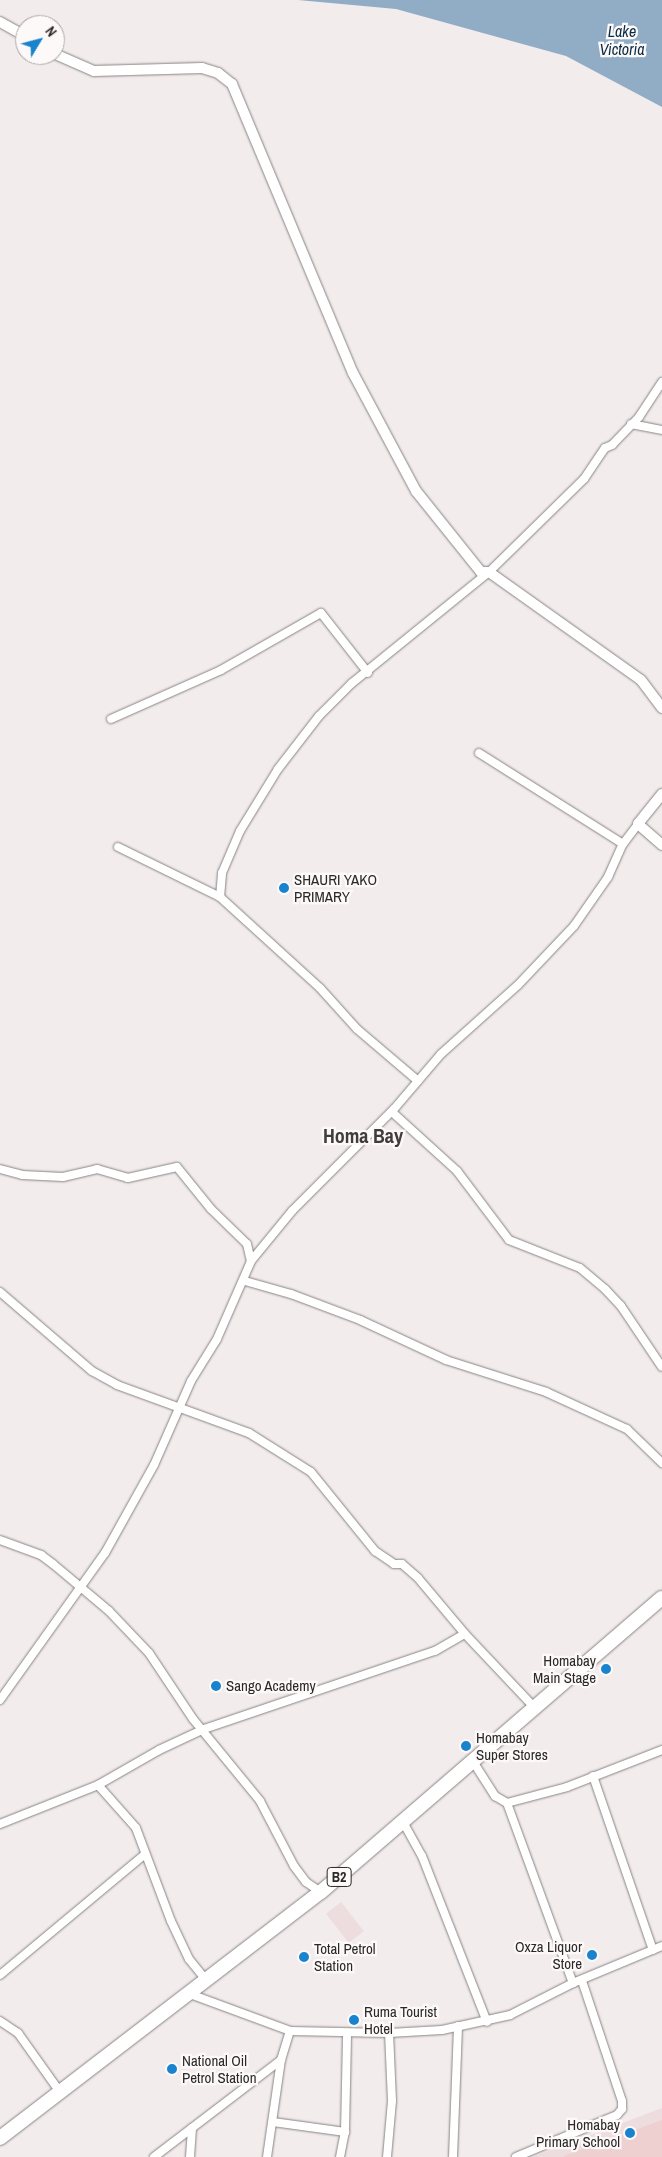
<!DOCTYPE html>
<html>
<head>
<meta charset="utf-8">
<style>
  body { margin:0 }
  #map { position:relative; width:662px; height:2157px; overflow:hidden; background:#f2ecec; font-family:"Archivo Narrow",sans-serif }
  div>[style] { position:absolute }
  .built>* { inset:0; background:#edddde; transform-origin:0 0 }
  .green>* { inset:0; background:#eed0d0 }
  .water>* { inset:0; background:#91acc5 }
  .roads { filter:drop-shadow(0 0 1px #898384) drop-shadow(0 0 1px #898384) }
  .street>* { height:8px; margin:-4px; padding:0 4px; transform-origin:4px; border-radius:4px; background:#fff }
  .secondary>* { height:10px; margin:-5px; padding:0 5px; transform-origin:5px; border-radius:5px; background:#fff }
  .highway>* { height:14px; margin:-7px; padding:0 7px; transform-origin:7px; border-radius:7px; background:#fff }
  .dots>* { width:14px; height:14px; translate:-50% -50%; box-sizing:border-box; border:2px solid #fef9f9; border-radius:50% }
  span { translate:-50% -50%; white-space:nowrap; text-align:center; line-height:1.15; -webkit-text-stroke:4.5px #fef9f9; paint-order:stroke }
  .shield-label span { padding:1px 4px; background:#fef9f9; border:1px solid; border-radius:4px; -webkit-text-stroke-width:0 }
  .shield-label { font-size:14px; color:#2a2828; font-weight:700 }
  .poi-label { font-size:15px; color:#2a2828 }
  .left { translate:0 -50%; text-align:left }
  .right { translate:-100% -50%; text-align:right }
  .water-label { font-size:16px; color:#092b45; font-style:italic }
  .district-label { font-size:20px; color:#423d3d; font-weight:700 }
  .north { position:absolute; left:15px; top:15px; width:50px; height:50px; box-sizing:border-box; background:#fef9f9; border:1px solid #a9a5a5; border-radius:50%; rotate:53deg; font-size:14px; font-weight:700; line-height:20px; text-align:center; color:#2a2828 }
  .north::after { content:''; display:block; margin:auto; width:18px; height:22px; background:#1a83cd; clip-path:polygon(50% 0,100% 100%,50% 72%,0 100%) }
</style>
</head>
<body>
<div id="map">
  <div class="built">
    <div style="left:341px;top:1902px;width:37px;height:19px;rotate:52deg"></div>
    <div style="clip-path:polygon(662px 2108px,662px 2157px,533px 2157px)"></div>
  </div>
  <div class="green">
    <div style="clip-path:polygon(662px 2120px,662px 2157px,564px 2157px,564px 2156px)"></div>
  </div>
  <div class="water">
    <div style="clip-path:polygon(298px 0,662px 0,662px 107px,566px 56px,396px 9px)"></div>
  </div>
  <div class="roads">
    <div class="street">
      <div style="left:631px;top:424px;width:32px;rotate:11deg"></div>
      <div style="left:111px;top:719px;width:120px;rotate:-24deg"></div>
      <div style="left:221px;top:670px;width:115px;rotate:-29.7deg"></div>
      <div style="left:321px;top:613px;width:76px;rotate:51.9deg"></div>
      <div style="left:479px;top:753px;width:170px;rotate:32.3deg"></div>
      <div style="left:118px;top:847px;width:114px;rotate:26.1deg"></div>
      <div style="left:220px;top:897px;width:135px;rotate:42.3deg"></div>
      <div style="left:320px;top:988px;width:55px;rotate:47.9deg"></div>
      <div style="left:357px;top:1029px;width:80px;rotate:40.4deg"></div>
      <div style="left:220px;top:897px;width:24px;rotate:-85deg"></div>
      <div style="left:222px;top:873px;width:46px;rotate:-66.8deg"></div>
      <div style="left:240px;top:831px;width:73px;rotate:-58.5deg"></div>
      <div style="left:278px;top:769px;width:67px;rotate:-52.3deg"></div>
      <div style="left:319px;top:716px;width:47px;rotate:-45deg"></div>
      <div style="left:352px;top:683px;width:176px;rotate:-39deg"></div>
      <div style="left:489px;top:572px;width:133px;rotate:-44.4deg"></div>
      <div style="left:584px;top:479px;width:37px;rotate:-56deg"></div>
      <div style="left:605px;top:448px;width:8px;rotate:-23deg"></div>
      <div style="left:612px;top:445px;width:39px;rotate:-46deg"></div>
      <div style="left:639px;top:417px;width:42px;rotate:-56.7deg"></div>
      <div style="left:394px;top:1109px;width:4px;rotate:124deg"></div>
      <div style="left:392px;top:1112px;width:88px;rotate:42.2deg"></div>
      <div style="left:457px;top:1171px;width:86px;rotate:53deg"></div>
      <div style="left:509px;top:1240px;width:76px;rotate:21.5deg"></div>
      <div style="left:580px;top:1268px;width:33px;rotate:40deg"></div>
      <div style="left:605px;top:1289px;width:23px;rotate:47deg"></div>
      <div style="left:621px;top:1306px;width:73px;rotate:56.1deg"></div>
      <div style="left:0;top:1169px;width:23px;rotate:15deg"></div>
      <div style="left:22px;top:1175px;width:41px;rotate:2.8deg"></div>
      <div style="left:63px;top:1177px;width:35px;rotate:-13deg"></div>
      <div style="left:97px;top:1169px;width:32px;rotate:16deg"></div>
      <div style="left:128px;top:1178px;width:50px;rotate:-12.7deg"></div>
      <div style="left:177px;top:1167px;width:54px;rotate:51deg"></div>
      <div style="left:211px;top:1209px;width:50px;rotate:44.2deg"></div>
      <div style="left:247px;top:1244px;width:17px;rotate:77deg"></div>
      <div style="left:245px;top:1281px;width:48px;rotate:15.8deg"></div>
      <div style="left:291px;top:1294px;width:74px;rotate:20.6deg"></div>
      <div style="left:360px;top:1320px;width:95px;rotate:24.9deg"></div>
      <div style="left:446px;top:1360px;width:105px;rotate:17.7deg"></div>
      <div style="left:546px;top:1392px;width:89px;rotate:24.6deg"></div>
      <div style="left:627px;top:1429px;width:49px;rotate:44.2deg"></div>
      <div style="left:0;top:1292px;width:121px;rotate:40.7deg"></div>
      <div style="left:92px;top:1371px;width:29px;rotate:29deg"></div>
      <div style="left:117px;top:1385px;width:140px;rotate:20deg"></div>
      <div style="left:249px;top:1433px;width:73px;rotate:32.2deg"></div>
      <div style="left:311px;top:1472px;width:102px;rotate:51deg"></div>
      <div style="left:375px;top:1551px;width:23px;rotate:34deg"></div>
      <div style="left:394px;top:1564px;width:8px"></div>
      <div style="left:402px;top:1564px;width:21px;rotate:41deg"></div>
      <div style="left:418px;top:1578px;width:73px;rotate:50deg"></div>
      <div style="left:465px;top:1634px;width:100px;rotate:46.6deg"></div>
      <div style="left:0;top:1540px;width:44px;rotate:20.1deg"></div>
      <div style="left:41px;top:1555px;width:15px;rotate:37deg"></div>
      <div style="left:53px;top:1564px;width:73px;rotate:40deg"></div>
      <div style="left:109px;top:1611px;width:58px;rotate:46.4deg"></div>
      <div style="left:149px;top:1653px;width:79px;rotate:56.3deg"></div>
      <div style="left:193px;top:1719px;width:106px;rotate:50.7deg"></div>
      <div style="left:260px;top:1801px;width:73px;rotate:62.4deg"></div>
      <div style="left:294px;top:1866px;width:20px;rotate:53deg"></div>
      <div style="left:306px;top:1882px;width:18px;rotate:34deg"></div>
      <div style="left:0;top:1700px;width:181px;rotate:-54.5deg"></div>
      <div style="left:105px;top:1553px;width:101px;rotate:-60.9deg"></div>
      <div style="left:154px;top:1465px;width:92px;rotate:-66.2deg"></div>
      <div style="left:191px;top:1381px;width:49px;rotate:-58.2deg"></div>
      <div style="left:217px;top:1339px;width:85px;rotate:-66.4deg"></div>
      <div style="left:251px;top:1261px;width:65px;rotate:-50.6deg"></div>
      <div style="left:292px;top:1211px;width:144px;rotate:-45deg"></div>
      <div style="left:394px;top:1109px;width:72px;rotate:-49.5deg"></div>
      <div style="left:441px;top:1054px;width:103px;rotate:-41.9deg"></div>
      <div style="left:518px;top:985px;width:81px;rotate:-46.5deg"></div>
      <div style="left:574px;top:926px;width:60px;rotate:-55.2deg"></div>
      <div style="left:608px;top:877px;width:36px;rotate:-66deg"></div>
      <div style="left:623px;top:844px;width:25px;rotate:-53deg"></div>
      <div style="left:472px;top:1760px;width:43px;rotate:57.4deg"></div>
      <div style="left:495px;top:1796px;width:14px;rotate:30deg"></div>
      <div style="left:507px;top:1803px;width:62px;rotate:-14.9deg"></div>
      <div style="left:567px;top:1787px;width:102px;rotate:-21.3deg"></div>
      <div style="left:593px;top:1776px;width:184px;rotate:71deg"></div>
      <div style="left:98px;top:1785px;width:57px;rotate:48.5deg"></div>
      <div style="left:136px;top:1828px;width:99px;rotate:69.4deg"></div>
      <div style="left:171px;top:1921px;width:42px;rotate:64.7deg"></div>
      <div style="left:189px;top:1959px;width:27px;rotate:51deg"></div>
      <div style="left:507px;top:1803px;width:192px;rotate:69.9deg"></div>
      <div style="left:403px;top:1822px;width:39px;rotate:61deg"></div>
      <div style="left:422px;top:1856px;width:178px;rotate:68.6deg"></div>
      <div style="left:0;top:1824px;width:105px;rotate:-21.7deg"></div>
      <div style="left:98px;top:1785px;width:70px;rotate:-29.8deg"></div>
      <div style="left:159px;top:1750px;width:50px;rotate:-25deg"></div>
      <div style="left:204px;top:1729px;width:244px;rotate:-18.7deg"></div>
      <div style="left:435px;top:1651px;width:34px;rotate:-30deg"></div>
      <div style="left:0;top:1975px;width:189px;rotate:-39.8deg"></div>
      <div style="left:190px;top:1994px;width:107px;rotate:20.3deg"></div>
      <div style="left:290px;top:2031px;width:99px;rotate:1.2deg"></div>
      <div style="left:389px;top:2033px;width:53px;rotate:-3.2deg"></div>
      <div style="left:442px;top:2030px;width:70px;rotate:-12.4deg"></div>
      <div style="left:510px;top:2015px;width:71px;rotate:-26.9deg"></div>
      <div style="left:573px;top:1983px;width:96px;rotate:-22.6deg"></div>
      <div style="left:0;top:2021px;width:22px;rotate:34deg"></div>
      <div style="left:18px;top:2033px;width:72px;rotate:54.6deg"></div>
      <div style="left:273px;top:2122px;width:73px;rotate:7.9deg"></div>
      <div style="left:154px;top:2157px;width:160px;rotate:-37.4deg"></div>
      <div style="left:190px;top:2157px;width:29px;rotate:-86deg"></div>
      <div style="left:267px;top:2157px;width:98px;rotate:-81.8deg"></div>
      <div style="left:281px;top:2060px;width:30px;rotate:-73deg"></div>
      <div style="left:340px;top:2157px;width:25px;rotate:-79deg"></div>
      <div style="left:345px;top:2132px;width:99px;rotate:-88.8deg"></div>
      <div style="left:387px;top:2157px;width:56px;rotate:-84.9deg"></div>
      <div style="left:392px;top:2101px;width:68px;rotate:-92.5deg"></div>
      <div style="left:453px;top:2157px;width:131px;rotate:-87.8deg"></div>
      <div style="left:516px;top:2157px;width:109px;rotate:-22.6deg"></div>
      <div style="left:617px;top:2115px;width:8px;rotate:-50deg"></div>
      <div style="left:622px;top:2109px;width:8px;rotate:-90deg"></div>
      <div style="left:622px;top:2101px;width:126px;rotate:-108.4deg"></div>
    </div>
    <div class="secondary">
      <div style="left:0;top:22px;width:29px;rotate:29deg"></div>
      <div style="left:55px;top:54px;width:43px;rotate:23.6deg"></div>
      <div style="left:94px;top:71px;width:108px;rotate:-1.6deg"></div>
      <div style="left:202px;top:68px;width:17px;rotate:17deg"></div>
      <div style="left:218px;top:73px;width:18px;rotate:38deg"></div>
      <div style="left:232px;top:84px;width:313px;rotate:67.3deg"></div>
      <div style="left:353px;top:373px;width:134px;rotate:61.9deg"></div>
      <div style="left:416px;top:491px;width:104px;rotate:51.3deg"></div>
      <div style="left:481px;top:572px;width:8px"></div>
      <div style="left:489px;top:572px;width:186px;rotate:35.4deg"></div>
      <div style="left:641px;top:680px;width:35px;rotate:53deg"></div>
      <div style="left:662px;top:794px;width:38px;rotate:129deg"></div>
      <div style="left:638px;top:824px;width:32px;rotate:41deg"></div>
    </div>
    <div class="highway">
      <div style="left:0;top:2138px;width:404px;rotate:-37.5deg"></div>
      <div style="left:321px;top:1892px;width:450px;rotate:-40.8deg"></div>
    </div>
  </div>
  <div class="dots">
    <div style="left:284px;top:888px;background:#1a83cd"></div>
    <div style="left:606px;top:1669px;background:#1a83cd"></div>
    <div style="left:216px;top:1686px;background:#1a83cd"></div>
    <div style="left:466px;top:1746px;background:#1a83cd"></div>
    <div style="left:592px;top:1955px;background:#1a83cd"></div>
    <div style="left:304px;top:1957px;background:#1a83cd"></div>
    <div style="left:354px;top:2020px;background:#1a83cd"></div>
    <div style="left:172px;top:2069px;background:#1a83cd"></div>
    <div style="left:630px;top:2133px;background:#1a83cd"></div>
  </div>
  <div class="shield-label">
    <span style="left:339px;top:1877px">B2</span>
  </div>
  <div class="poi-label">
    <span class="left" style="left:294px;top:888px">SHAURI YAKO<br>PRIMARY</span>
    <span class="right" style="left:596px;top:1669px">Homabay<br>Main Stage</span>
    <span class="left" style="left:226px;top:1686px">Sango Academy</span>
    <span class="left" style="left:476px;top:1746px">Homabay<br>Super Stores</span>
    <span class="right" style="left:582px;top:1955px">Oxza Liquor<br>Store</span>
    <span class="left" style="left:314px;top:1957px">Total Petrol<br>Station</span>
    <span class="left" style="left:364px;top:2020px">Ruma Tourist<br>Hotel</span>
    <span class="left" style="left:182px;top:2069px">National Oil<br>Petrol Station</span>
    <span class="right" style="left:620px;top:2133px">Homabay<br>Primary School</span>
  </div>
  <div class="water-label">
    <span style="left:622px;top:40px">Lake<br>Victoria</span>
  </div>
  <div class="district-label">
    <span style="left:363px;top:1135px">Homa Bay</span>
  </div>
  <div class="north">N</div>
</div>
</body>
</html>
